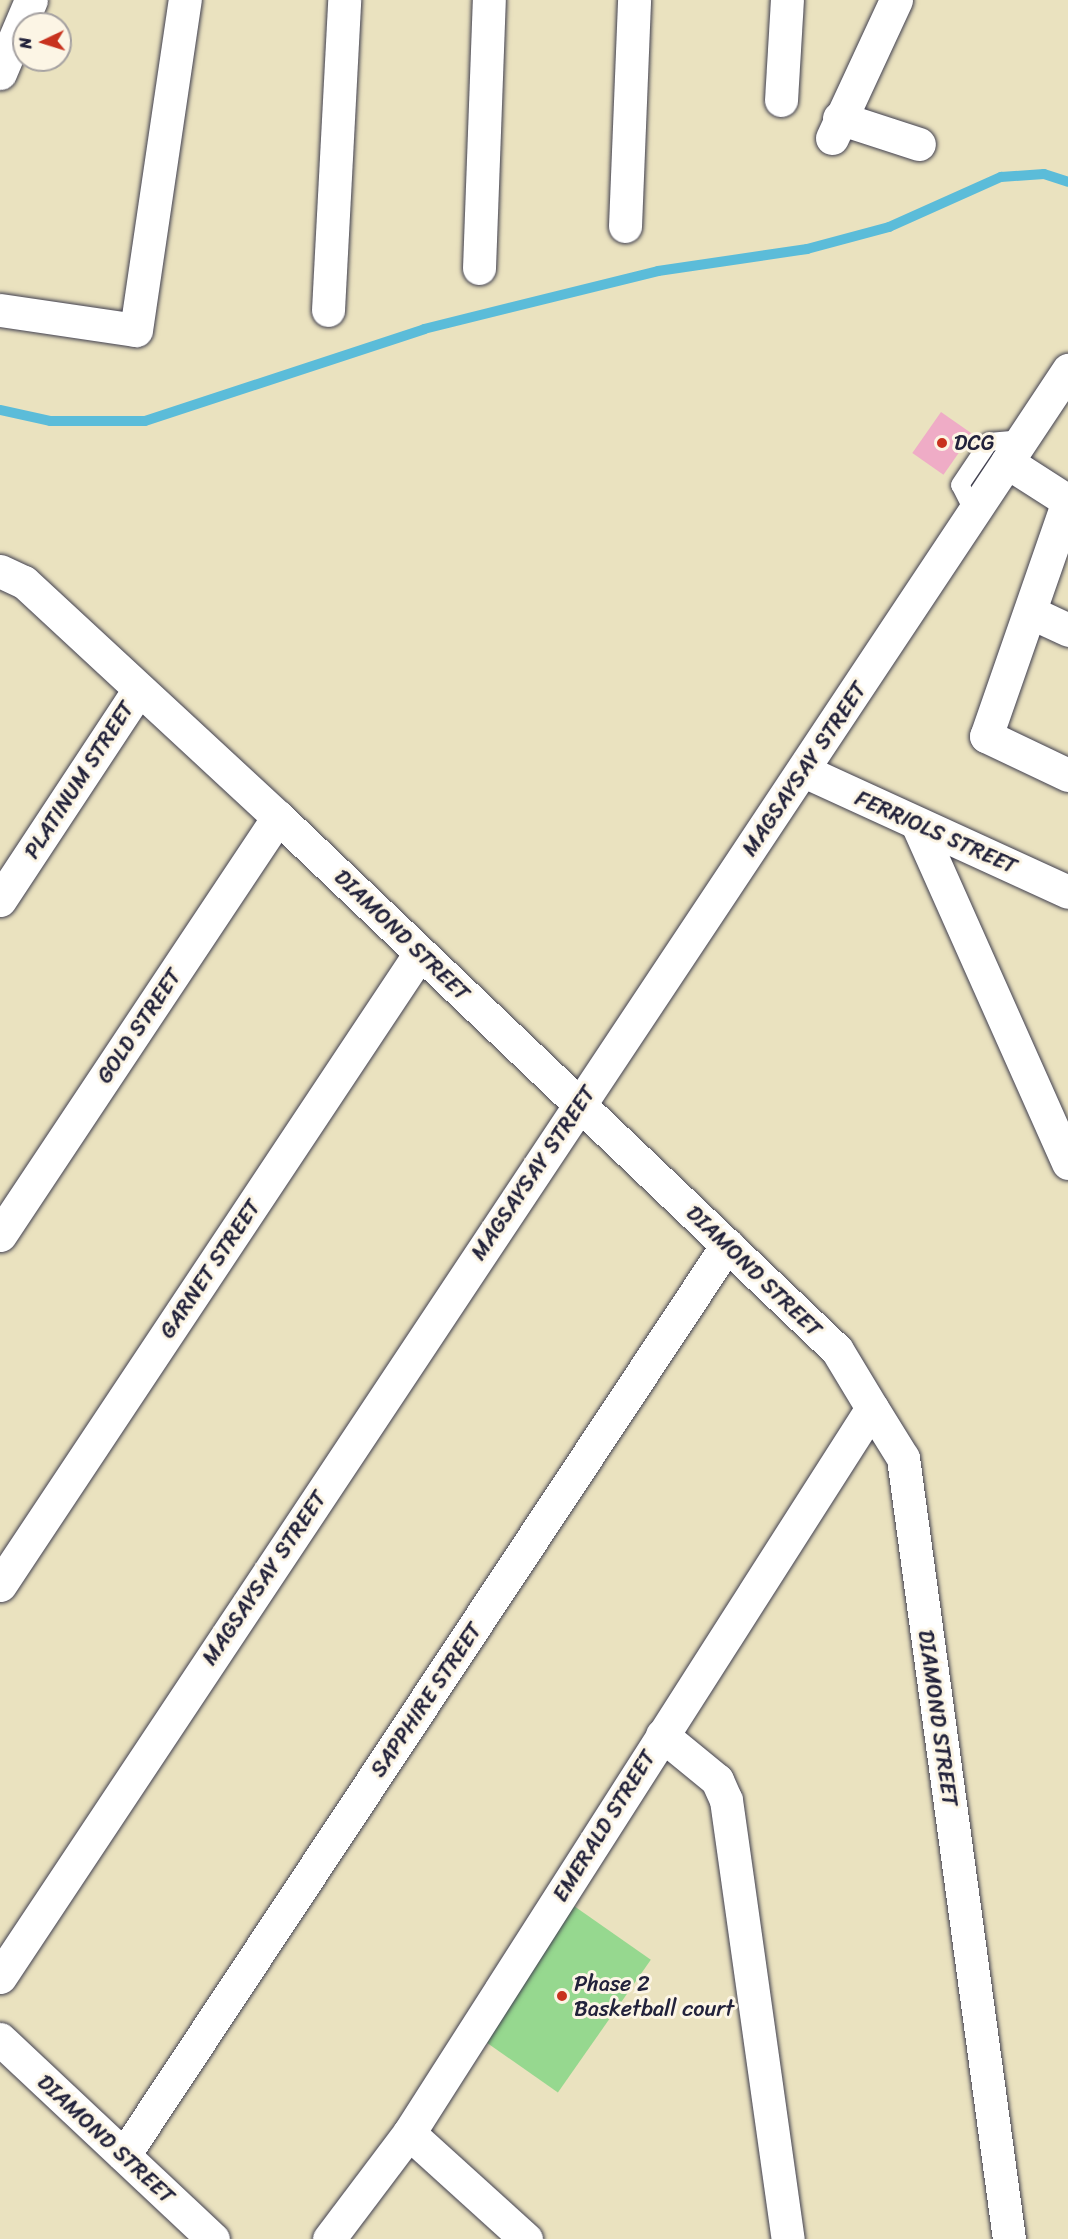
<!DOCTYPE html>
<html>
<head>
<meta charset="utf-8">
<style>
  body { margin:0 }
  #map { position:relative; width:1068px; height:2239px; overflow:hidden; background:#eae2bf; font-family:Sriracha,sans-serif }
  div>[style] { position:absolute }
  .green>* { inset:0; background:#96d88f; transform-origin:0 0 }
  .stream>* { height:10px; margin:-5px; padding:0 5px; transform-origin:5px; border-radius:5px; background:#5bbcd9 }
  .building>* { inset:0; background:#efacc6; transform-origin:0 0 }
  .roads { filter:drop-shadow(0 0 2px #403f4f) drop-shadow(0 0 2px #403f4f) }
  .service>* { height:18px; margin:-9px; padding:0 9px; transform-origin:9px; border-radius:9px; background:#fff }
  .minor>* { height:33px; margin:-16.5px; padding:0 16.5px; transform-origin:16.5px; border-radius:16.5px; background:#fff }
  .tertiary>* { height:33px; margin:-16.5px; padding:0 16.5px; transform-origin:16.5px; border-radius:16.5px; background:#fff }
  .dots>* { width:16px; height:16px; translate:-50% -50%; box-sizing:border-box; border:3px solid #fcf5e5; border-radius:50% }
  span { translate:-50% -50%; white-space:nowrap; text-align:center; line-height:1.15; -webkit-text-stroke:6px #fcf5e5; paint-order:stroke }
  .poi-label { font-size:22px; color:#22223b }
  .left { translate:0 -50%; text-align:left }
  .street-label { font-size:22px; color:#22223b }
  .north { position:absolute; left:12px; top:12px; width:60px; height:60px; box-sizing:border-box; background:#fcf5e5; border:2px solid #a5a1a1; border-radius:50%; rotate:266deg; font-size:16px; font-weight:700; line-height:24px; text-align:center; color:#22223b }
  .north::after { content:''; display:block; margin:auto; width:21px; height:27px; background:#c8321e; clip-path:polygon(50% 0,100% 100%,50% 72%,0 100%) }
</style>
</head>
<body>
<div id="map">
  <div class="green">
    <div style="left:564px;top:1899px;width:106px;height:162px;rotate:35deg"></div>
  </div>
  <div class="stream">
    <div style="left:0;top:410px;width:51px;rotate:12.4deg"></div>
    <div style="left:50px;top:421px;width:95px"></div>
    <div style="left:145px;top:421px;width:294px;rotate:-18.2deg"></div>
    <div style="left:424px;top:329px;width:241px;rotate:-13.9deg"></div>
    <div style="left:658px;top:271px;width:151px;rotate:-8.4deg"></div>
    <div style="left:807px;top:249px;width:85px;rotate:-15deg"></div>
    <div style="left:889px;top:227px;width:123px;rotate:-24.1deg"></div>
    <div style="left:1001px;top:177px;width:43px;rotate:-4deg"></div>
    <div style="left:1044px;top:174px;width:25px;rotate:18deg"></div>
  </div>
  <div class="building">
    <div style="left:941px;top:412px;width:38px;height:50px;rotate:35deg"></div>
  </div>
  <div class="roads">
    <div class="service">
      <div style="left:974px;top:512px;width:30px;rotate:-117deg"></div>
      <div style="left:960px;top:485px;width:52px;rotate:-56deg"></div>
      <div style="left:989px;top:442px;width:34px;rotate:-5deg"></div>
    </div>
    <div class="minor">
      <div style="left:0;top:73px;width:79px;rotate:-67deg"></div>
      <div style="left:781px;top:100px;width:100px;rotate:-86.6deg"></div>
      <div style="left:839px;top:118px;width:84px;rotate:18deg"></div>
      <div style="left:832px;top:138px;width:152px;rotate:-65.1deg"></div>
      <div style="left:625px;top:226px;width:226px;rotate:-87.7deg"></div>
      <div style="left:479px;top:268px;width:268px;rotate:-87.9deg"></div>
      <div style="left:0;top:310px;width:137px;rotate:8.4deg"></div>
      <div style="left:136px;top:330px;width:334px;rotate:-81.6deg"></div>
      <div style="left:328px;top:310px;width:310px;rotate:-87deg"></div>
      <div style="left:1007px;top:462px;width:72px;rotate:32.6deg"></div>
      <div style="left:1068px;top:501px;width:249px;rotate:109.2deg"></div>
      <div style="left:986px;top:736px;width:91px;rotate:25.4deg"></div>
      <div style="left:0;top:571px;width:26px;rotate:25deg"></div>
      <div style="left:24px;top:582px;width:346px;rotate:42.8deg"></div>
      <div style="left:278px;top:817px;width:772px;rotate:43.64deg"></div>
      <div style="left:837px;top:1350px;width:68px;rotate:58.9deg"></div>
      <div style="left:872px;top:1408px;width:59px;rotate:58.2deg"></div>
      <div style="left:903px;top:1458px;width:788px;rotate:82.27deg"></div>
      <div style="left:1032px;top:613px;width:40px;rotate:25deg"></div>
      <div style="left:804px;top:771px;width:290px;rotate:24.6deg"></div>
      <div style="left:918px;top:826px;width:369px;rotate:66deg"></div>
      <div style="left:0;top:900px;width:250px;rotate:-56.6deg"></div>
      <div style="left:0;top:1235px;width:502px;rotate:-56.37deg"></div>
      <div style="left:0;top:1585px;width:759px;rotate:-56.39deg"></div>
      <div style="left:662px;top:1735px;width:71px;rotate:39.3deg"></div>
      <div style="left:717px;top:1780px;width:22px;rotate:66deg"></div>
      <div style="left:726px;top:1800px;width:443px;rotate:82deg"></div>
      <div style="left:0;top:2039px;width:292px;rotate:43.2deg"></div>
      <div style="left:409px;top:2133px;width:158px;rotate:42.2deg"></div>
      <div style="left:124px;top:2155px;width:1092px;rotate:-56.47deg"></div>
      <div style="left:329px;top:2239px;width:133px;rotate:-53deg"></div>
      <div style="left:409px;top:2133px;width:860px;rotate:-57.44deg"></div>
    </div>
    <div class="tertiary">
      <div style="left:0;top:1977px;width:1930px;rotate:-56.39deg"></div>
    </div>
  </div>
  <div class="dots">
    <div style="left:942px;top:443px;background:#c8321e"></div>
    <div style="left:562px;top:1996px;background:#c8321e"></div>
  </div>
  <div class="poi-label">
    <span class="left" style="left:954px;top:443px">DCG</span>
    <span class="left" style="left:574px;top:1996px">Phase 2<br>Basketball court</span>
  </div>
  <div class="street-label">
    <span style="left:804px;top:769px;rotate:-56deg">MAGSAYSAY STREET</span>
    <span style="left:79px;top:780px;rotate:-57deg">PLATINUM STREET</span>
    <span style="left:936px;top:832px;rotate:24deg">FERRIOLS STREET</span>
    <span style="left:402px;top:935px;rotate:44deg">DIAMOND STREET</span>
    <span style="left:139px;top:1026px;rotate:-56deg">GOLD STREET</span>
    <span style="left:533px;top:1173px;rotate:-56deg">MAGSAYSAY STREET</span>
    <span style="left:210px;top:1269px;rotate:-56deg">GARNET STREET</span>
    <span style="left:754px;top:1271px;rotate:44deg">DIAMOND STREET</span>
    <span style="left:264px;top:1578px;rotate:-56deg">MAGSAYSAY STREET</span>
    <span style="left:426px;top:1700px;rotate:-56deg">SAPPHIRE STREET</span>
    <span style="left:938px;top:1718px;rotate:82deg">DIAMOND STREET</span>
    <span style="left:604px;top:1826px;rotate:-58deg">EMERALD STREET</span>
    <span style="left:106px;top:2139px;rotate:43deg">DIAMOND STREET</span>
  </div>
  <div class="north">N</div>
</div>
</body>
</html>
